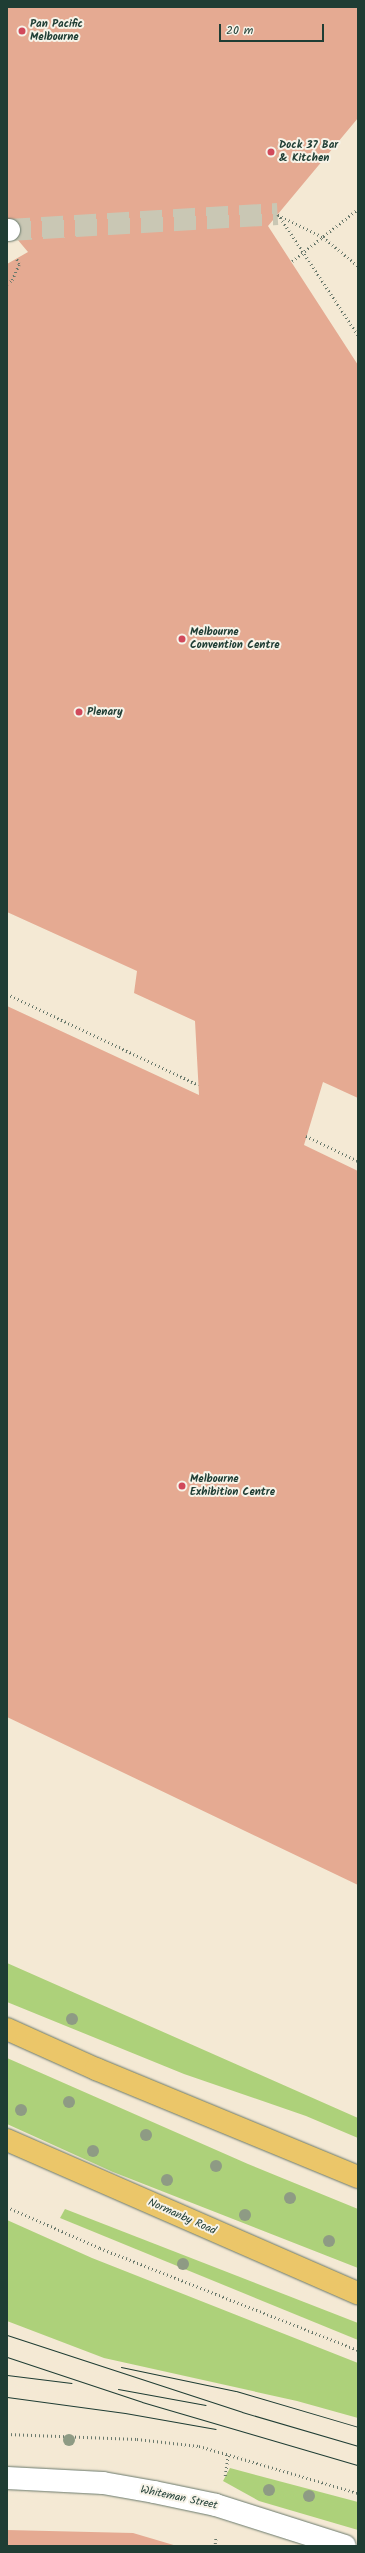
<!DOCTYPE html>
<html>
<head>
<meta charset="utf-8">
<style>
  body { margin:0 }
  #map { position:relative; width:365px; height:2553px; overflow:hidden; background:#f4e9d4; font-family:Kalam,sans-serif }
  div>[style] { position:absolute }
  .green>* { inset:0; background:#add17a }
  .building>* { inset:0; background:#e5aa92 }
  .pedestrian-tunnel>* { height:22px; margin-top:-11px; transform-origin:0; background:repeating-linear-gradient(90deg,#c9c7b4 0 22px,transparent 0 33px) }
  .path>* { height:2.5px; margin-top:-1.25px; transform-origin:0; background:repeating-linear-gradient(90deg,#6a796c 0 1px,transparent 0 4px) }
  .roads { filter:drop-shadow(0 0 1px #6a796c) drop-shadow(0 0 1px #6a796c) }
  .pedestrian>* { height:22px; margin:-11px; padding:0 11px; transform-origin:11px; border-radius:11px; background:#fff }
  .minor>* { height:22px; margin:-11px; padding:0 11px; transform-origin:11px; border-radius:11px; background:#fff }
  .primary>* { height:22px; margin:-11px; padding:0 11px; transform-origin:11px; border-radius:11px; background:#ebc669 }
  .tram>* { height:1px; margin:-0.5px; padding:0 0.5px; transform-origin:0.5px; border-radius:0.5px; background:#1f3d34 }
  .trees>* { width:12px; height:12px; margin:-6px; border-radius:50%; background:#8e9b84 }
  .dots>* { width:11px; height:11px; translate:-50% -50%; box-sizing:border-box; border:2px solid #f7f3e8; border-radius:50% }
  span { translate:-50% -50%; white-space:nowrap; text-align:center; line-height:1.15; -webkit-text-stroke:4px #f7f3e8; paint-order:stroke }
  .poi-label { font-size:11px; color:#1f3d34; font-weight:700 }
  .left { translate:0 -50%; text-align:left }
  .street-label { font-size:11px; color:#1f3d34 }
  .frame { position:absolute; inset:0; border:8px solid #1f3d34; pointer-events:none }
  .scale { position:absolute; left:219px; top:24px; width:105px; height:18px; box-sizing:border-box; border:2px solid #1f3d34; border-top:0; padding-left:5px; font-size:12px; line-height:14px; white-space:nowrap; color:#1f3d34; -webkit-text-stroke:3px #f7f3e8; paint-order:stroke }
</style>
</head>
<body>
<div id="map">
  <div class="green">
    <div style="clip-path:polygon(7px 1963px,358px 2118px,358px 2138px,306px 2116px,184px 2074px,7px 2002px)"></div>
    <div style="clip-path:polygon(7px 2058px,248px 2164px,358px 2209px,358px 2268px,113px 2172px,7px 2124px)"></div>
    <div style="clip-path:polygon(65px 2209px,358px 2323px,358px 2340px,60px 2218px)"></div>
    <div style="clip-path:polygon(7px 2220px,92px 2258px,358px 2363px,358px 2418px,297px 2401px,104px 2358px,7px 2321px)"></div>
    <div style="clip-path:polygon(230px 2468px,358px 2502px,358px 2530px,259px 2501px,223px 2481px)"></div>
  </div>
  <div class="building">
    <div style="clip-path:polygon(7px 7px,358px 7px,358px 118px,268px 226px,358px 365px,358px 1098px,323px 1082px,304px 1145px,358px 1171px,358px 1885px,7px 1717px,7px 1006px,199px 1095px,195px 1021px,134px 993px,137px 971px,7px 912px,7px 264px,28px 252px,7px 227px)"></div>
    <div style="clip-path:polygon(7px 2530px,133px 2533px,177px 2546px,7px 2546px)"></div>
  </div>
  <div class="pedestrian-tunnel">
    <div style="left:9px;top:230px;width:269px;rotate:-3.4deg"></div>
  </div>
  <div class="path">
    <div style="left:278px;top:214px;width:145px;rotate:56.5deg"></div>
    <div style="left:278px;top:215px;width:50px;rotate:26.1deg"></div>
    <div style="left:323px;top:237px;width:45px;rotate:39.6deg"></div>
    <div style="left:292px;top:261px;width:84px;rotate:-38.2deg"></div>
    <div style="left:7px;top:284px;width:6px;rotate:-39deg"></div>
    <div style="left:12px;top:280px;width:17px;rotate:-66deg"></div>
    <div style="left:19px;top:264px;width:7px;rotate:-117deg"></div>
    <div style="left:7px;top:994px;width:212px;rotate:25.4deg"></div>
    <div style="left:306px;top:1136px;width:58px;rotate:25.7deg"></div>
    <div style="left:7px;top:2207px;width:102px;rotate:23.8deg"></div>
    <div style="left:100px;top:2248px;width:277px;rotate:21.6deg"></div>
    <div style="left:7px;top:2434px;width:130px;rotate:2.2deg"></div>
    <div style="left:137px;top:2439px;width:62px;rotate:6.4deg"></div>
    <div style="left:199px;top:2446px;width:166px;rotate:16.5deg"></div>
    <div style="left:225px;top:2476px;width:21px;rotate:-82deg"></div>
    <div style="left:215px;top:2544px;width:8px;rotate:-83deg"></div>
  </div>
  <div class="roads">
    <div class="pedestrian">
      <div style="left:7px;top:230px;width:2px"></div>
    </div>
    <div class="minor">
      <div style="left:7px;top:2478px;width:96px;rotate:3deg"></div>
      <div style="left:103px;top:2483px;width:52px;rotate:10deg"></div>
      <div style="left:154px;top:2492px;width:63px;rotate:11.8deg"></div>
      <div style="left:216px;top:2505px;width:135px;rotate:17.6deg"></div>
    </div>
    <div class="primary">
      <div style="left:7px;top:2029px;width:98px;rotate:24.2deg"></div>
      <div style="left:96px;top:2069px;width:283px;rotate:22.4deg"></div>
      <div style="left:7px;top:2140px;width:383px;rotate:23.6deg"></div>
    </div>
  </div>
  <div class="tram">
    <div style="left:7px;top:2335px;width:247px;rotate:18.1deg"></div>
    <div style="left:242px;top:2412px;width:121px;rotate:16.3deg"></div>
    <div style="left:7px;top:2357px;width:142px;rotate:18.4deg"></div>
    <div style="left:142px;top:2402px;width:225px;rotate:16.3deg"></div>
    <div style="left:121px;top:2367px;width:117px;rotate:11.8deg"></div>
    <div style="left:236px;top:2391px;width:127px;rotate:16.4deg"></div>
    <div style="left:7px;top:2375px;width:65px;rotate:7deg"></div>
    <div style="left:118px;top:2389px;width:89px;rotate:10.3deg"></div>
    <div style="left:7px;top:2397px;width:119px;rotate:7.7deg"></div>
    <div style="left:125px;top:2413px;width:92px;rotate:10deg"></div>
  </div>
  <div class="trees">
    <div style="left:72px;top:2019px"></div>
    <div style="left:69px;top:2102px"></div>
    <div style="left:21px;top:2110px"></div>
    <div style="left:146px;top:2135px"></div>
    <div style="left:93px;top:2151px"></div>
    <div style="left:216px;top:2166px"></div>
    <div style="left:167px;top:2180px"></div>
    <div style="left:290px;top:2198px"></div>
    <div style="left:245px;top:2215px"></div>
    <div style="left:329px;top:2241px"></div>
    <div style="left:183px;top:2264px"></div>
    <div style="left:69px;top:2440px"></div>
    <div style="left:269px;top:2490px"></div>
    <div style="left:309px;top:2496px"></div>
  </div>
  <div class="dots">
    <div style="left:22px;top:31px;background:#d1495b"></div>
    <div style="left:271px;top:152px;background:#d1495b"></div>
    <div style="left:182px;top:639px;background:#d1495b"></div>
    <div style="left:79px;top:712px;background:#d1495b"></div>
    <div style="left:182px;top:1486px;background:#d1495b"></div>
  </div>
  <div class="poi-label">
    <span class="left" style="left:30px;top:31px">Pan Pacific<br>Melbourne</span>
    <span class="left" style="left:279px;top:152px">Dock 37 Bar<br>&amp; Kitchen</span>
    <span class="left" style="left:190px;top:639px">Melbourne<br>Convention Centre</span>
    <span class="left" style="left:87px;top:712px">Plenary</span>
    <span class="left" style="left:190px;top:1486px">Melbourne<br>Exhibition Centre</span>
  </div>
  <div class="street-label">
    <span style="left:182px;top:2217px;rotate:24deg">Normanby Road</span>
    <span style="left:179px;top:2498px;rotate:12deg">Whiteman Street</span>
  </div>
  <div class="frame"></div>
  <div class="scale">20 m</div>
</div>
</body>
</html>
